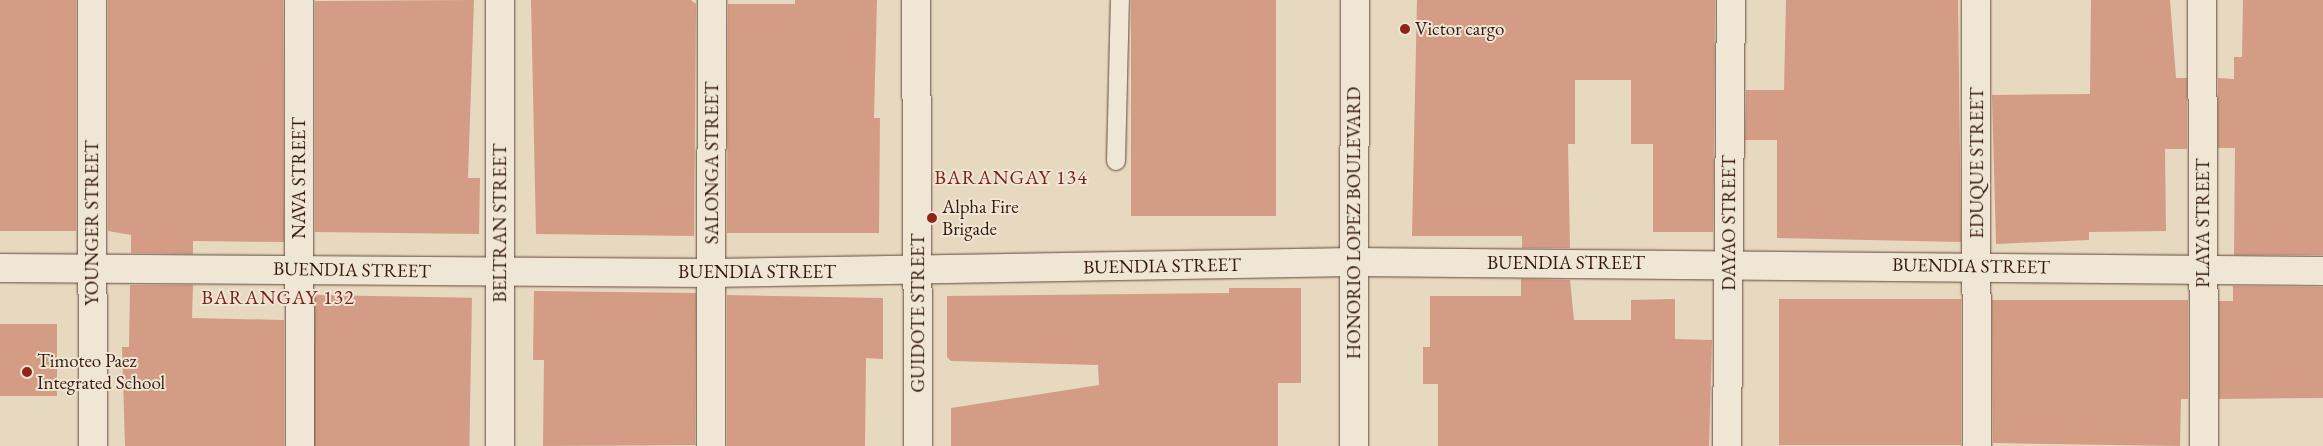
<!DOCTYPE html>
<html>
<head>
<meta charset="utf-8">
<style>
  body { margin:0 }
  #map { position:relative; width:2323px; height:446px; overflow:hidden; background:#e7d8c0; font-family:"EB Garamond",serif }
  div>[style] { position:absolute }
  .building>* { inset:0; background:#d49c84; transform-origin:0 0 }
  .roads { filter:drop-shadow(0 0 1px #624838) drop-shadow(0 0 1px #624838) }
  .service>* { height:18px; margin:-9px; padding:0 9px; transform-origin:9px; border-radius:9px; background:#efe6d6 }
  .minor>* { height:28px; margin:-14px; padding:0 14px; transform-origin:14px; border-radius:14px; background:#efe6d6 }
  .secondary>* { height:28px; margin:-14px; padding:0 14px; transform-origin:14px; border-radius:14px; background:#efe6d6 }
  .dots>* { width:14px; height:14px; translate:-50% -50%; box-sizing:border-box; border:2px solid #efe6d6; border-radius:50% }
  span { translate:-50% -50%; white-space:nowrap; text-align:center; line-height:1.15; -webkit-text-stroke:4px #efe6d6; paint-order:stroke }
  .poi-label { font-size:19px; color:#35180a }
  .left { translate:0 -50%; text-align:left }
  .street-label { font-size:19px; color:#35180a }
  .neighbourhood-label { font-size:20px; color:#7a1f14; letter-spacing:1px }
</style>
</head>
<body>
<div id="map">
  <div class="building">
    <div style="left:0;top:0;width:76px;height:231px"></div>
    <div style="clip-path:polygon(108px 0,283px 0,284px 242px,193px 241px,193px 254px,131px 253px,131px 235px,108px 231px)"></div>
    <div style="clip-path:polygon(474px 0,468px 178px,480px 178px,479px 234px,315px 232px,315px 1px)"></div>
    <div style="clip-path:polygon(531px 0,691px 0,696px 4px,694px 236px,536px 234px)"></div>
    <div style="clip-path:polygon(795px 0,877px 0,874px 118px,880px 118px,879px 233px,727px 233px,728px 4px,795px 4px)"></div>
    <div style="left:1131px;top:0;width:145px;height:216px"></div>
    <div style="clip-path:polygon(1417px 0,1715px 0,1713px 232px,1653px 232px,1653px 144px,1631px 144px,1631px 80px,1575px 80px,1575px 144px,1568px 144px,1570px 248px,1522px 248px,1522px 236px,1412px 236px)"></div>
    <div style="clip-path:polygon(1786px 0,1958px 0,1961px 242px,1777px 238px,1777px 140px,1745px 140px,1746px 90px,1784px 90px)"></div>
    <div style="clip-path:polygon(2091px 0,2170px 0,2176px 78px,2187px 78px,2187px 149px,2165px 149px,2166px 231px,2089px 232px,2089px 240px,1996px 244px,1992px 95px,2090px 94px)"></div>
    <div style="clip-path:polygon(2243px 0,2323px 0,2323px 255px,2234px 255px,2235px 148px,2218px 148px,2218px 78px,2234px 79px,2234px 57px,2242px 57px)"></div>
    <div style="clip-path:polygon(1521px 279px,1570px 280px,1574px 320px,1631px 320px,1631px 300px,1675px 299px,1675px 339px,1712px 340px,1709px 446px,1438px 446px,1438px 384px,1423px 384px,1423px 347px,1430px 347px,1430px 296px,1521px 296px)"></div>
    <div style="clip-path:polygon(130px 285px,193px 285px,192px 318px,284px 320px,284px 446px,125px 446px,122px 347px,129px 347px)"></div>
    <div style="clip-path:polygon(2233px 286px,2323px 287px,2323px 398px,2219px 399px,2219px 301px,2233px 301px)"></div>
    <div style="clip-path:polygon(1229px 288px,1301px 288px,1301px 383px,1278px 383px,1278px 446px,951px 446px,951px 408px,1099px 385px,1098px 365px,951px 361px,947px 357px,947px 296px,1229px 293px)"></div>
    <div style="clip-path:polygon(534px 291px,696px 293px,695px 445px,543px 446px,544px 360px,533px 360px)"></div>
    <div style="left:315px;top:295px;width:157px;height:151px;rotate:1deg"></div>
    <div style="clip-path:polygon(727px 295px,883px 298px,883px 359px,866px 358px,865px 446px,727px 446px)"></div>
    <div style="left:1779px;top:299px;width:182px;height:146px"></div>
    <div style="clip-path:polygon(1992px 300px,2188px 300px,2188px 399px,2181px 399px,2180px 446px,1993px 443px)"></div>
    <div style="left:0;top:324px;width:57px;height:72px"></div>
  </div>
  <div class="roads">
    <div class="service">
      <div style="left:1116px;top:161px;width:161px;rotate:-88.6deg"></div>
    </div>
    <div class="minor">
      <div style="left:92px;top:0;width:446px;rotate:89.9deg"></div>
      <div style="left:299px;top:0;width:446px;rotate:89.9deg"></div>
      <div style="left:500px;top:0;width:446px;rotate:90deg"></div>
      <div style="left:916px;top:0;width:446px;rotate:89.7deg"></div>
      <div style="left:1976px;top:0;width:446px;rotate:89.9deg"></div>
      <div style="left:2202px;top:0;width:446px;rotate:89.7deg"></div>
      <div style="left:0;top:268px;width:711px;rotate:0.4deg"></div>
      <div style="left:711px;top:273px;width:642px;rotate:-0.98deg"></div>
      <div style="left:1353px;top:262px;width:970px;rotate:0.53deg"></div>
      <div style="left:711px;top:446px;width:446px;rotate:-89.9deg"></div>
      <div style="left:1727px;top:446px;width:446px;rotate:-89.5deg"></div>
    </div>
    <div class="secondary">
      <div style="left:1354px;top:446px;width:446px;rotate:-89.9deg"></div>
    </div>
  </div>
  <div class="dots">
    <div style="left:1405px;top:29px;background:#8f2418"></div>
    <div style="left:932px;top:218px;background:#8f2418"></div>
    <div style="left:27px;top:372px;background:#8f2418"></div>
  </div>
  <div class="poi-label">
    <span class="left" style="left:1415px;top:29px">Victor cargo</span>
    <span class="left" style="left:942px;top:218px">Alpha Fire<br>Brigade</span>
    <span class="left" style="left:37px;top:372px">Timoteo Paez<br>Integrated School</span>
  </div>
  <div class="street-label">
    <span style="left:712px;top:163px;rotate:-90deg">SALONGA STREET</span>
    <span style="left:1977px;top:163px;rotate:-90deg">EDUQUE STREET</span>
    <span style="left:299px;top:178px;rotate:-90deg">NAVA STREET</span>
    <span style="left:92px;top:223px;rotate:-90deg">YOUNGER STREET</span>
    <span style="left:500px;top:223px;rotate:-90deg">BELTRAN STREET</span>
    <span style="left:1354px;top:223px;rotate:-90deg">HONORIO LOPEZ BOULEVARD</span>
    <span style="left:1729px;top:223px;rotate:-90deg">DAYAO STREET</span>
    <span style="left:2203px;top:223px;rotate:-90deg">PLAYA STREET</span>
    <span style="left:1566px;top:263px">BUENDIA STREET</span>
    <span style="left:1162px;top:266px;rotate:-1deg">BUENDIA STREET</span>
    <span style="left:1971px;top:266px;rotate:1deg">BUENDIA STREET</span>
    <span style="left:352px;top:270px;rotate:1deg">BUENDIA STREET</span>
    <span style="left:757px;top:272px">BUENDIA STREET</span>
    <span style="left:918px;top:313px;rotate:-90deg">GUIDOTE STREET</span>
  </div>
  <div class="neighbourhood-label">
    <span style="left:1011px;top:177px">BARANGAY 134</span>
    <span style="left:278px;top:297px">BARANGAY 132</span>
  </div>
</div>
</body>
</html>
